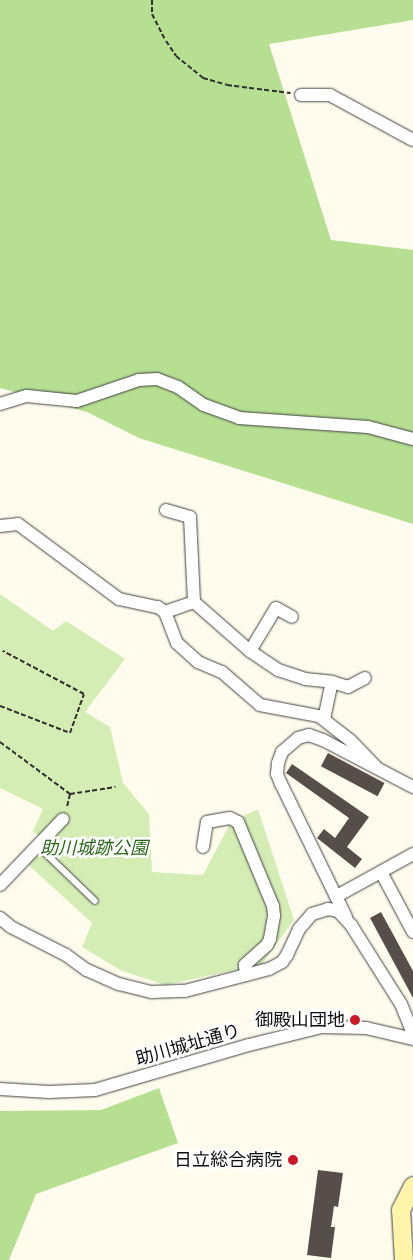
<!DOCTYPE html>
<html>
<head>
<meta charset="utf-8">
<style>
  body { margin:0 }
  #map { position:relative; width:413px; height:1260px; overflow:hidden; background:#fffcee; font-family:"IBM Plex Serif","Noto Sans JP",serif }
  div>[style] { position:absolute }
  .green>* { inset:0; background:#d3edb4 }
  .forest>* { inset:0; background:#b6df92 }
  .building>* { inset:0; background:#574e49; transform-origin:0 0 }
  .path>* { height:2px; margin-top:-1px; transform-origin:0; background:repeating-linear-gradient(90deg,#303030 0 5px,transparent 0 7.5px) }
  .roads { filter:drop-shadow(0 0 1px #414141) drop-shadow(0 0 1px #414141) }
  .lane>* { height:6px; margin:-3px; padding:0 3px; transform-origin:3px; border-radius:3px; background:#fff }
  .street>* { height:12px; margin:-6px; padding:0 6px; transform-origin:6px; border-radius:6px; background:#fff }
  .secondary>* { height:18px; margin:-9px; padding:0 9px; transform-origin:9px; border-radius:9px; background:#fff4a9 }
  .dots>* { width:14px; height:14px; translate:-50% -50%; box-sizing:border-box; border:2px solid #fff; border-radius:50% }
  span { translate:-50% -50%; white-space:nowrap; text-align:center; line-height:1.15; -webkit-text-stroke:5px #fff; paint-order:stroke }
  .park-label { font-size:18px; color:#2b6b18; font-style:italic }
  .poi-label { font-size:18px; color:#0e0e0e }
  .right { translate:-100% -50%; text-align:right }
  .street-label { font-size:18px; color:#0e0e0e }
</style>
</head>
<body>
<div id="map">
  <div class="green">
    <div style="clip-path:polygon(0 594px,53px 631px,66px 621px,125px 659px,85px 712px,110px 727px,123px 783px,149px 814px,152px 872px,203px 875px,231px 822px,258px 809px,294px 920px,262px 964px,166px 985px,122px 971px,82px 947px,92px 923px,20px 857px,40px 837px,33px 831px,43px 809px,0 788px)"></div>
  </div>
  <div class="forest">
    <div style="clip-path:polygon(0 0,413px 0,413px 20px,269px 44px,331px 240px,413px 250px,413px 524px,139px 438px,87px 412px,0 388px)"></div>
    <div style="clip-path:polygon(159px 1088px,178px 1143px,36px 1194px,9px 1260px,0 1260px,0 1111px,101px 1110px)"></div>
  </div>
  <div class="building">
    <div style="left:328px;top:753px;width:64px;height:15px;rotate:28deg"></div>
    <div style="clip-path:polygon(292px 764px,369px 817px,347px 847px,362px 859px,355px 868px,317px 838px,324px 829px,335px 838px,349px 818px,286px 773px)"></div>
    <div style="clip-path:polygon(381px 912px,413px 971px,413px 998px,370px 918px)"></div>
    <div style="clip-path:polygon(318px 1170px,343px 1173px,338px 1207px,334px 1206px,331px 1227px,335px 1227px,331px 1258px,307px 1255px)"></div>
  </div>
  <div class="path">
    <div style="left:152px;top:0;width:14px;rotate:90deg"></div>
    <div style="left:152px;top:14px;width:30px;rotate:63deg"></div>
    <div style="left:166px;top:41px;width:18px;rotate:56deg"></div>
    <div style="left:176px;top:56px;width:35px;rotate:39deg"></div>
    <div style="left:203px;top:78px;width:25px;rotate:16deg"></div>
    <div style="left:227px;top:85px;width:64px;rotate:7.2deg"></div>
    <div style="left:0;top:706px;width:75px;rotate:21.1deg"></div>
    <div style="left:70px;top:733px;width:41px;rotate:-70.3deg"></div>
    <div style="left:84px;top:694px;width:92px;rotate:-152deg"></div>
    <div style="left:0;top:742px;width:87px;rotate:36.6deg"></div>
    <div style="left:70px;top:794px;width:13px;rotate:103deg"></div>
    <div style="left:70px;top:794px;width:46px;rotate:-8.8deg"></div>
  </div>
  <div class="roads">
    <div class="lane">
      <div style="left:38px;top:846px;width:79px;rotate:44deg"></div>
    </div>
    <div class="street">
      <div style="left:301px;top:95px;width:29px"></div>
      <div style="left:330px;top:95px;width:94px;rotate:28.5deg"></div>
      <div style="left:0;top:404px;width:28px;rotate:-17deg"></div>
      <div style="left:27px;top:396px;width:50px;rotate:5.7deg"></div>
      <div style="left:77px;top:401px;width:65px;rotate:-18.7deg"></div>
      <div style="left:139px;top:380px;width:18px;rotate:-3deg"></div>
      <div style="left:157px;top:379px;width:22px;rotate:21deg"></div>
      <div style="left:178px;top:387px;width:32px;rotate:35deg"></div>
      <div style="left:204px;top:405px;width:37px;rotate:20deg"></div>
      <div style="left:239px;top:418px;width:129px;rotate:4deg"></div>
      <div style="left:368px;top:427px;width:47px;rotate:14.9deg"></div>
      <div style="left:0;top:526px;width:18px;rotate:-6deg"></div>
      <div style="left:18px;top:524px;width:126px;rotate:36.6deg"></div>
      <div style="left:119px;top:599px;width:40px;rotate:12deg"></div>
      <div style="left:158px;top:607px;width:9px;rotate:36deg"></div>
      <div style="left:165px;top:612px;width:33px;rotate:69deg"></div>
      <div style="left:177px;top:643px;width:28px;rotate:42deg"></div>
      <div style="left:198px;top:662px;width:26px;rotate:23deg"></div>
      <div style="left:222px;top:672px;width:50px;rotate:41deg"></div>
      <div style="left:260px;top:705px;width:60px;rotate:10.6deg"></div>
      <div style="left:319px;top:716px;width:39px;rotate:38deg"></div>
      <div style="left:350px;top:740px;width:37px;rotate:46deg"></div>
      <div style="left:194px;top:602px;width:74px;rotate:41.2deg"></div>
      <div style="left:250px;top:651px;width:34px;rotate:34deg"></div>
      <div style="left:278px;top:670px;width:28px;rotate:18deg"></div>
      <div style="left:305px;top:679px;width:27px;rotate:6deg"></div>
      <div style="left:332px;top:682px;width:17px;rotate:17deg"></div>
      <div style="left:348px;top:687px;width:19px;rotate:-28deg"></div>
      <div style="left:165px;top:612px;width:31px;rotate:-19deg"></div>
      <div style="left:194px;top:602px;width:85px;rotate:-92.7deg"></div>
      <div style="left:190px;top:517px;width:25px;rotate:-164deg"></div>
      <div style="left:250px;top:651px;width:50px;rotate:-58.8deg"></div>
      <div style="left:276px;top:608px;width:18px;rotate:29deg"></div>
      <div style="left:324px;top:719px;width:38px;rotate:-78deg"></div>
      <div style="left:203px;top:847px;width:25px;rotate:-81deg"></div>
      <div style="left:207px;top:822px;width:23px;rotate:-10deg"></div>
      <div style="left:230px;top:818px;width:9px;rotate:27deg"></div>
      <div style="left:238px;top:822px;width:91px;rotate:67.4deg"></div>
      <div style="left:273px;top:906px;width:10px;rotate:84deg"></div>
      <div style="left:274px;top:916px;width:23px;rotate:100deg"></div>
      <div style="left:270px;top:939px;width:7px;rotate:117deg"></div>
      <div style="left:267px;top:945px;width:30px;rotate:138deg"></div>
      <div style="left:245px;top:965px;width:10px;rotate:84deg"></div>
      <div style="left:381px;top:872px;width:68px;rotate:61.9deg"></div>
      <div style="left:0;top:885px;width:91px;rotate:-46.3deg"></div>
      <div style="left:337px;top:896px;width:87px;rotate:-28.9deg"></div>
      <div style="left:346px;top:917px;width:148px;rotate:-116deg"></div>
      <div style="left:281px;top:784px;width:11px;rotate:-112deg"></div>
      <div style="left:277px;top:774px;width:11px;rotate:-85deg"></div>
      <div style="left:278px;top:763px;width:12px;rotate:-70deg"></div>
      <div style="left:282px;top:752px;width:21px;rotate:-41deg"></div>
      <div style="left:298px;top:738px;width:11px;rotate:-15deg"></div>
      <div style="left:309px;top:735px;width:15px;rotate:20deg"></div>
      <div style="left:323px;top:740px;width:102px;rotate:27.6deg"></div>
      <div style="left:0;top:918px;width:14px;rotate:39deg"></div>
      <div style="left:11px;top:927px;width:62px;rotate:27deg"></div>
      <div style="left:66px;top:955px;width:26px;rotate:36deg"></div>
      <div style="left:87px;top:970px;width:35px;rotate:24deg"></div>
      <div style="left:119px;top:984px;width:34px;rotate:14deg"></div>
      <div style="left:152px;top:992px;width:33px;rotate:-2deg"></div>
      <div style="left:185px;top:991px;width:87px;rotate:-14.7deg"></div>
      <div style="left:269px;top:969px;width:15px;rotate:-28deg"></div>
      <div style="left:282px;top:962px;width:9px;rotate:-54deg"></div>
      <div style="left:287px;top:955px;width:29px;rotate:-65deg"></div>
      <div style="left:299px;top:929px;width:20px;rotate:-49deg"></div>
      <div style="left:312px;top:914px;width:17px;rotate:-17deg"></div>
      <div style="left:328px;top:909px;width:10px;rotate:11deg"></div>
      <div style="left:338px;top:911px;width:19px;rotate:47deg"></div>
      <div style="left:351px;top:925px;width:93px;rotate:57.7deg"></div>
      <div style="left:401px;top:1004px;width:32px;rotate:68deg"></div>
      <div style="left:0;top:1089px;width:49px;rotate:3.5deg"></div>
      <div style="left:49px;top:1092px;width:46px;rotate:-2.5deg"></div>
      <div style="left:95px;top:1090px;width:160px;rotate:-16.3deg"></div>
      <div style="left:249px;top:1045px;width:75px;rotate:-13.9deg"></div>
      <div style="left:322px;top:1027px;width:44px;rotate:1.3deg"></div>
      <div style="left:366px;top:1028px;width:48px;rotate:13.2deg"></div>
    </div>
    <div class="secondary">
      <div style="left:404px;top:1260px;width:50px;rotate:-93.4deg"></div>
      <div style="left:401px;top:1210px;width:27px;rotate:-63deg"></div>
    </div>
  </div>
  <div class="dots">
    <div style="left:355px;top:1020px;background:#ca1924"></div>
    <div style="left:293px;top:1160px;background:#ca1924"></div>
  </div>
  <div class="park-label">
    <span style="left:94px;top:848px">助川城跡公園</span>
  </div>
  <div class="poi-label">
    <span class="right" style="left:345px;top:1020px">御殿山団地</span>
    <span class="right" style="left:282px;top:1160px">日立総合病院</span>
  </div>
  <div class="street-label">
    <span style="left:188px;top:1045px;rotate:-16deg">助川城址通り</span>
  </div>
</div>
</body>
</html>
